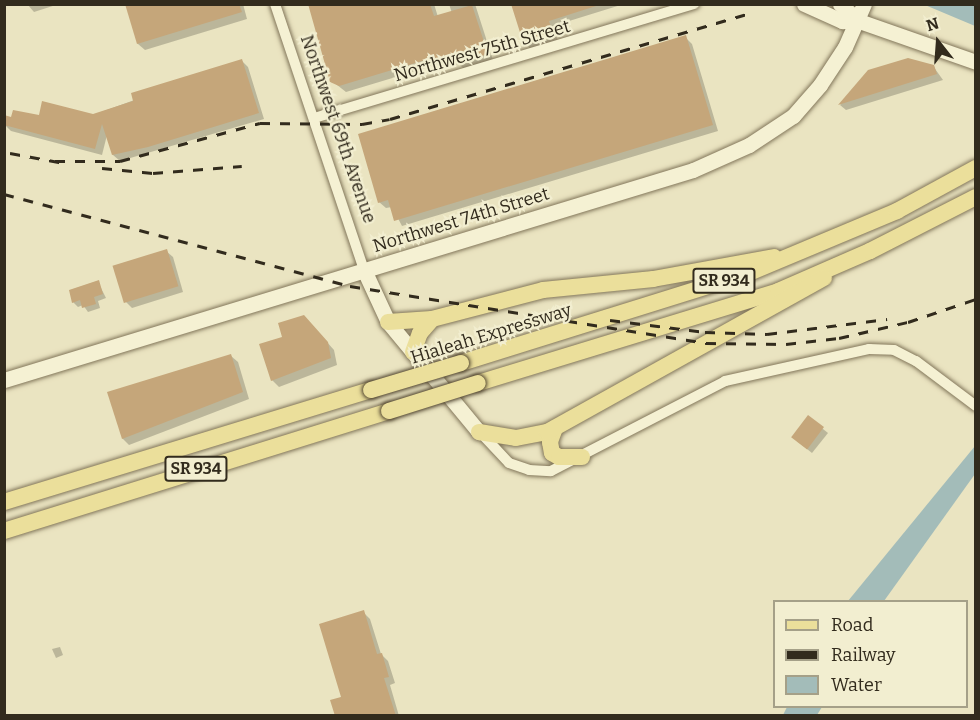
<!DOCTYPE html>
<html>
<head>
<meta charset="utf-8">
<style>
  body { margin:0 }
  #map { position:relative; width:980px; height:720px; overflow:hidden; background:#eae4c1; font-family:Bitter,serif }
  div>[style] { position:absolute }
  .water>* { inset:0; background:#a3bcb9 }
  .shadow>* { inset:0; background:#0003 }
  .building>* { inset:0; background:#c5a67a; transform-origin:0 0 }
  .roads { filter:drop-shadow(0 0 2px #82765a) drop-shadow(0 0 2px #82765a) }
  .street>* { height:10px; margin:-5px; padding:0 5px; transform-origin:5px; border-radius:5px; background:#f5f1d3 }
  .secondary>* { height:15px; margin:-7.5px; padding:0 7.5px; transform-origin:7.5px; border-radius:7.5px; background:#f5f1d3 }
  .primary>* { height:16px; margin:-8px; padding:0 8px; transform-origin:8px; border-radius:8px; background:#ebdf9b }
  .rail>* { height:3px; margin-top:-1.5px; transform-origin:0; background:repeating-linear-gradient(90deg,#322b1d 0 10px,transparent 0 20px) }
  .bridges { filter:drop-shadow(0 0 2px #4f432e) drop-shadow(0 0 2px #4f432e) }
  .primary-bridge>* { height:16px; margin:-8px; padding:0 8px; transform-origin:8px; border-radius:8px; background:#ebdf9b }
  span { translate:-50% -50%; white-space:nowrap; text-align:center; line-height:1.15; -webkit-text-stroke:4.5px #f2eed0; paint-order:stroke }
  .shield-label span { padding:2px 4px; background:#f2eed0; border:2px solid; border-radius:4px; -webkit-text-stroke-width:0 }
  .shield-label { font-size:16px; color:#322b1d; font-weight:700 }
  .street-label { font-size:18px; color:#322b1d }
  .frame { position:absolute; inset:0; border:6px solid #322b1d; pointer-events:none }
  .legend { position:absolute; left:773px; top:600px; width:195px; height:108px; box-sizing:border-box; background:#f2eed0; border:2px solid #a5a088; margin:0; padding:8px 10px; list-style:none; font-size:18px; color:#322b1d }
  .legend li { display:flex; align-items:center; gap:12px; height:30px }
  .legend b { width:30px; border:2px solid #a5a088 }
  .north { position:absolute; left:908px; top:12px; width:60px; height:60px; -webkit-text-stroke:4px #f2eed0; paint-order:stroke; rotate:343deg; font-size:16px; font-weight:700; line-height:24px; text-align:center; color:#322b1d }
  .north::after { content:''; display:block; margin:auto; width:21px; height:27px; background:#322b1d; clip-path:polygon(50% 0,100% 100%,50% 72%,0 100%) }
</style>
</head>
<body>
<div id="map">
  <div class="water">
    <div style="clip-path:polygon(925px 5px,975px 5px,975px 26px)"></div>
    <div style="clip-path:polygon(975px 446px,975px 474px,884px 601px,848px 601px)"></div>
    <div style="clip-path:polygon(787px 707px,787px 706px,822px 707px,817px 715px,783px 715px)"></div>
  </div>
  <div class="shadow">
    <div style="clip-path:polygon(27px 4px,59px 4px,34px 12px)"></div>
    <div style="clip-path:polygon(126px 4px,243px 4px,247px 19px,145px 50px,138px 44px)"></div>
    <div style="clip-path:polygon(309px 4px,434px 4px,438px 17px,452px 13px,449px 4px,475px 4px,493px 60px,464px 69px,459px 64px,444px 68px,439px 64px,346px 92px,332px 81px)"></div>
    <div style="clip-path:polygon(512px 4px,624px 4px,553px 26px,558px 41px,530px 50px)"></div>
    <div style="clip-path:polygon(685px 37px,692px 44px,718px 131px,402px 226px,392px 207px,386px 208px,379px 202px)"></div>
    <div style="clip-path:polygon(242px 61px,248px 67px,264px 119px,120px 161px,113px 155px,107px 135px,102px 155px,11px 131px,5px 125px,40px 116px,93px 115px)"></div>
    <div style="clip-path:polygon(933px 66px,943px 80px,846px 110px,840px 105px,868px 72px)"></div>
    <div style="clip-path:polygon(166px 251px,173px 257px,183px 292px,132px 308px,126px 302px)"></div>
    <div style="clip-path:polygon(98px 282px,106px 298px,98px 301px,100px 308px,88px 312px,83px 305px,78px 307px,73px 302px)"></div>
    <div style="clip-path:polygon(310px 323px,334px 350px,337px 365px,279px 387px,272px 380px,284px 338px)"></div>
    <div style="clip-path:polygon(231px 356px,238px 362px,249px 399px,129px 445px,123px 439px,109px 393px)"></div>
    <div style="clip-path:polygon(808px 417px,828px 433px,812px 453px,797px 441px)"></div>
    <div style="clip-path:polygon(363px 612px,370px 619px,381px 654px,388px 661px,395px 683px,390px 685px,399px 716px,336px 716px)"></div>
    <div style="clip-path:polygon(60px 647px,63px 655px,56px 658px,52px 649px)"></div>
  </div>
  <div class="building">
    <div style="clip-path:polygon(125px 4px,239px 4px,242px 12px,137px 44px)"></div>
    <div style="clip-path:polygon(308px 4px,430px 4px,434px 16px,472px 5px,488px 54px,457px 64px,454px 57px,436px 63px,435px 57px,339px 86px,330px 82px)"></div>
    <div style="clip-path:polygon(511px 4px,596px 4px,596px 6px,549px 21px,554px 36px,524px 45px)"></div>
    <div style="clip-path:polygon(686px 35px,713px 125px,394px 221px,388px 200px,378px 203px,358px 134px)"></div>
    <div style="clip-path:polygon(908px 58px,934px 65px,937px 74px,838px 105px,868px 70px)"></div>
    <div style="clip-path:polygon(242px 59px,259px 113px,148px 147px,112px 155px,102px 124px,95px 149px,4px 125px,4px 115px,11px 117px,13px 110px,39px 115px,42px 101px,93px 114px,133px 101px,131px 93px)"></div>
    <div style="left:167px;top:249px;width:39px;height:57px;rotate:73deg"></div>
    <div style="clip-path:polygon(99px 280px,103px 294px,94px 297px,96px 304px,82px 308px,80px 300px,72px 303px,69px 290px)"></div>
    <div style="clip-path:polygon(304px 315px,328px 342px,331px 358px,271px 381px,259px 344px,282px 337px,278px 323px)"></div>
    <div style="clip-path:polygon(231px 354px,243px 392px,122px 439px,107px 392px)"></div>
    <div style="left:808px;top:415px;width:20px;height:28px;rotate:37deg"></div>
    <div style="clip-path:polygon(364px 610px,377px 654px,382px 653px,389px 677px,384px 678px,396px 716px,335px 716px,330px 700px,341px 697px,319px 624px)"></div>
  </div>
  <div class="roads">
    <div class="street">
      <div style="left:275px;top:4px;width:280px;rotate:71.5deg"></div>
      <div style="left:314px;top:118px;width:397px;rotate:-16.7deg"></div>
      <div style="left:480px;top:432px;width:42px;rotate:46.9deg"></div>
      <div style="left:509px;top:463px;width:21px;rotate:19deg"></div>
      <div style="left:529px;top:470px;width:22px;rotate:3deg"></div>
      <div style="left:551px;top:471px;width:196px;rotate:-27.3deg"></div>
      <div style="left:725px;top:381px;width:148px;rotate:-12.5deg"></div>
      <div style="left:869px;top:349px;width:25px;rotate:2deg"></div>
      <div style="left:894px;top:350px;width:25px;rotate:27deg"></div>
      <div style="left:916px;top:361px;width:75px;rotate:36.9deg"></div>
    </div>
    <div class="secondary">
      <div style="left:804px;top:4px;width:42px;rotate:24.1deg"></div>
      <div style="left:842px;top:21px;width:17px"></div>
      <div style="left:859px;top:21px;width:124px;rotate:19.3deg"></div>
      <div style="left:840px;top:4px;width:25px;rotate:42deg"></div>
      <div style="left:364px;top:270px;width:57px;rotate:65.2deg"></div>
      <div style="left:388px;top:322px;width:143px;rotate:50.4deg"></div>
      <div style="left:4px;top:380px;width:720px;rotate:-16.95deg"></div>
      <div style="left:693px;top:170px;width:61px;rotate:-24.1deg"></div>
      <div style="left:749px;top:145px;width:53px;rotate:-33.4deg"></div>
      <div style="left:793px;top:116px;width:41px;rotate:-48.9deg"></div>
      <div style="left:820px;top:85px;width:45px;rotate:-56.7deg"></div>
      <div style="left:845px;top:47px;width:47px;rotate:-66.2deg"></div>
    </div>
    <div class="primary">
      <div style="left:388px;top:322px;width:44px;rotate:-3.9deg"></div>
      <div style="left:432px;top:319px;width:115px;rotate:-14.6deg"></div>
      <div style="left:543px;top:290px;width:111px;rotate:-5.7deg"></div>
      <div style="left:653px;top:279px;width:123px;rotate:-10.3deg"></div>
      <div style="left:413px;top:352px;width:20px;rotate:-70deg"></div>
      <div style="left:420px;top:333px;width:18px;rotate:-49deg"></div>
      <div style="left:461px;top:363px;width:296px;rotate:-17.3deg"></div>
      <div style="left:744px;top:275px;width:166px;rotate:-22.7deg"></div>
      <div style="left:897px;top:211px;width:90px;rotate:-28.6deg"></div>
      <div style="left:478px;top:383px;width:314px;rotate:-17deg"></div>
      <div style="left:778px;top:291px;width:100px;rotate:-23.5deg"></div>
      <div style="left:870px;top:251px;width:119px;rotate:-27deg"></div>
      <div style="left:555px;top:428px;width:15px;rotate:110deg"></div>
      <div style="left:550px;top:442px;width:11px;rotate:80deg"></div>
      <div style="left:552px;top:453px;width:8px;rotate:30deg"></div>
      <div style="left:559px;top:457px;width:23px"></div>
      <div style="left:479px;top:432px;width:37px;rotate:9deg"></div>
      <div style="left:516px;top:438px;width:32px;rotate:-11deg"></div>
      <div style="left:547px;top:432px;width:317px;rotate:-29.1deg"></div>
      <div style="left:4px;top:502px;width:384px;rotate:-17deg"></div>
      <div style="left:4px;top:531px;width:403px;rotate:-17.3deg"></div>
    </div>
  </div>
  <div class="rail">
    <div style="left:10px;top:153px;width:55px;rotate:10.5deg"></div>
    <div style="left:55px;top:161px;width:65px"></div>
    <div style="left:120px;top:161px;width:145px;rotate:-15.2deg"></div>
    <div style="left:260px;top:123px;width:102px;rotate:0.6deg"></div>
    <div style="left:362px;top:124px;width:28px;rotate:-10deg"></div>
    <div style="left:390px;top:119px;width:372px;rotate:-16.4deg"></div>
    <div style="left:102px;top:168px;width:51px;rotate:5.6deg"></div>
    <div style="left:153px;top:173px;width:89px;rotate:-4.5deg"></div>
    <div style="left:4px;top:194px;width:358px;rotate:14.9deg"></div>
    <div style="left:350px;top:286px;width:361px;rotate:9.1deg"></div>
    <div style="left:706px;top:343px;width:80px;rotate:0.7deg"></div>
    <div style="left:786px;top:344px;width:53px;rotate:-6.5deg"></div>
    <div style="left:839px;top:338px;width:71px;rotate:-13.1deg"></div>
    <div style="left:908px;top:322px;width:72px;rotate:-18.7deg"></div>
    <div style="left:610px;top:320px;width:96px;rotate:7.2deg"></div>
    <div style="left:705px;top:332px;width:62px;rotate:1.8deg"></div>
    <div style="left:767px;top:334px;width:121px;rotate:-7.1deg"></div>
  </div>
  <div class="bridges">
    <div class="primary-bridge">
      <div style="left:371px;top:390px;width:94px;rotate:-16.7deg"></div>
      <div style="left:389px;top:411px;width:93px;rotate:-17.5deg"></div>
    </div>
  </div>
  <div class="shield-label">
    <span style="left:724px;top:281px">SR 934</span>
    <span style="left:196px;top:469px">SR 934</span>
  </div>
  <div class="street-label">
    <span style="left:482px;top:51px;rotate:-16deg">Northwest 75th Street</span>
    <span style="left:338px;top:129px;rotate:71deg">Northwest 69th Avenue</span>
    <span style="left:461px;top:220px;rotate:-17deg">Northwest 74th Street</span>
    <span style="left:491px;top:334px;rotate:-17deg">Hialeah Expressway</span>
  </div>
  <div class="frame"></div>
  <ul class="legend">
  <li><b style="height:8px;background:#ebdf9b"></b>Road</li>
  <li><b style="height:8px;background:#322b1d"></b>Railway</li>
  <li><b style="height:16px;background:#a3bcb9"></b>Water</li>
  </ul>
  <div class="north">N</div>
</div>
</body>
</html>
